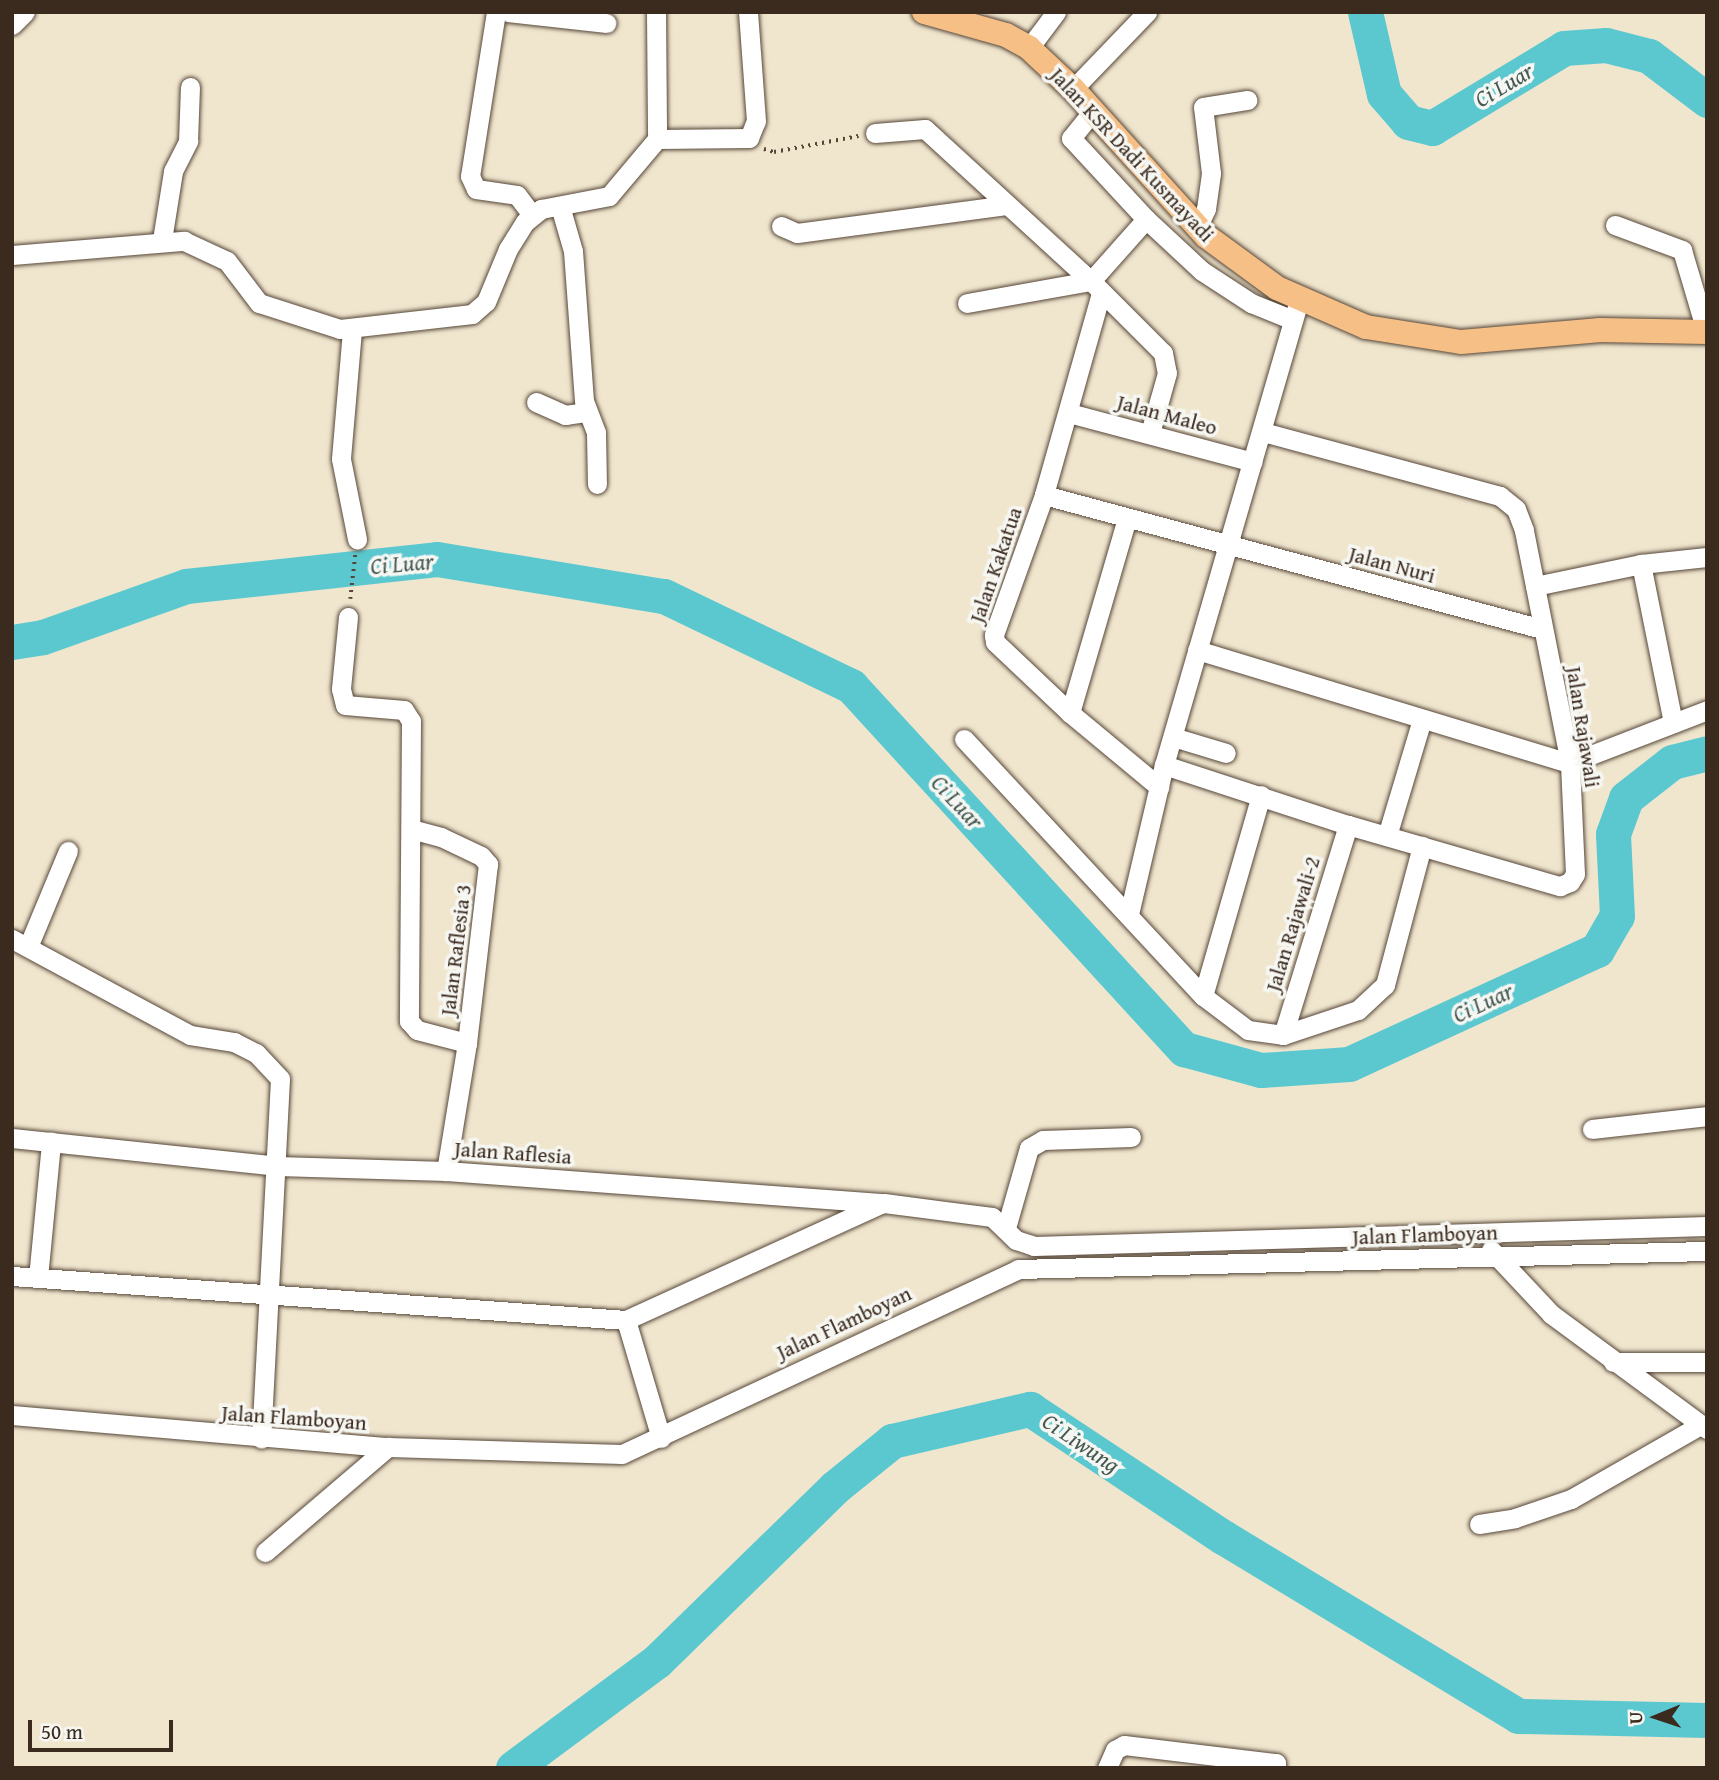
<!DOCTYPE html>
<html>
<head>
<meta charset="utf-8">
<style>
  body { margin:0 }
  #map { position:relative; width:1719px; height:1780px; overflow:hidden; background:#f0e6ce; font-family:"Gentium Book Plus",serif }
  div>[style] { position:absolute }
  .river>* { height:35px; margin:-17.5px; padding:0 17.5px; transform-origin:17.5px; border-radius:17.5px; background:#5bc8d0 }
  .path>* { height:3.5px; margin-top:-1.75px; transform-origin:0; background:repeating-linear-gradient(90deg,#564638 0 2px,transparent 0 7px) }
  .roads { filter:drop-shadow(0 0 2px #564638) drop-shadow(0 0 2px #564638) }
  .minor>* { height:19px; margin:-9.5px; padding:0 9.5px; transform-origin:9.5px; border-radius:9.5px; background:#fff }
  .major>* { height:24px; margin:-12px; padding:0 12px; transform-origin:12px; border-radius:12px; background:#f5bf86 }
  span { translate:-50% -50%; white-space:nowrap; text-align:center; line-height:1.15; -webkit-text-stroke:7px #f6f6f2; paint-order:stroke }
  .street-label { font-size:21px; color:#3b2a1e }
  .water-label { font-size:23px; color:#455953; font-style:italic }
  .frame { position:absolute; inset:0; border:14px solid #3b2a1e; pointer-events:none }
  .north { position:absolute; left:1621px; top:1682px; width:70px; height:70px; -webkit-text-stroke:5px #f6f6f2; paint-order:stroke; rotate:268deg; font-size:19px; font-weight:700; line-height:28px; text-align:center; color:#3b2a1e }
  .north::after { content:''; display:block; margin:auto; width:24px; height:32px; background:#3b2a1e; clip-path:polygon(50% 0,100% 100%,50% 72%,0 100%) }
  .scale { position:absolute; left:28px; top:1720px; width:145px; height:32px; box-sizing:border-box; border:4px solid #3b2a1e; border-top:0; padding-left:9px; font-size:21px; line-height:24px; white-space:nowrap; color:#3b2a1e; -webkit-text-stroke:5px #f6f6f2; paint-order:stroke }
</style>
</head>
<body>
<div id="map">
  <div class="river">
    <div style="left:1365px;top:12px;width:84px;rotate:77deg"></div>
    <div style="left:1384px;top:94px;width:37px;rotate:49deg"></div>
    <div style="left:1408px;top:122px;width:25px;rotate:14deg"></div>
    <div style="left:1432px;top:128px;width:154px;rotate:-31.2deg"></div>
    <div style="left:1564px;top:48px;width:42px;rotate:-4.1deg"></div>
    <div style="left:1606px;top:45px;width:44px;rotate:14.3deg"></div>
    <div style="left:1649px;top:56px;width:73px;rotate:37.2deg"></div>
    <div style="left:12px;top:642px;width:31px;rotate:-9deg"></div>
    <div style="left:43px;top:637px;width:152px;rotate:-19.6deg"></div>
    <div style="left:186px;top:586px;width:252px;rotate:-6.1deg"></div>
    <div style="left:437px;top:559px;width:230px;rotate:9.3deg"></div>
    <div style="left:664px;top:596px;width:208px;rotate:25.7deg"></div>
    <div style="left:851px;top:686px;width:493px;rotate:47.5deg"></div>
    <div style="left:1184px;top:1049px;width:80px;rotate:15.3deg"></div>
    <div style="left:1261px;top:1070px;width:88px;rotate:-3.9deg"></div>
    <div style="left:1349px;top:1064px;width:273px;rotate:-24.7deg"></div>
    <div style="left:1597px;top:950px;width:39px;rotate:-60deg"></div>
    <div style="left:1617px;top:916px;width:82px;rotate:-92.8deg"></div>
    <div style="left:1613px;top:834px;width:38px;rotate:-70deg"></div>
    <div style="left:1626px;top:798px;width:58px;rotate:-38deg"></div>
    <div style="left:1672px;top:762px;width:36px;rotate:-14deg"></div>
    <div style="left:513px;top:1768px;width:179px;rotate:-36.6deg"></div>
    <div style="left:657px;top:1661px;width:248px;rotate:-44.3deg"></div>
    <div style="left:834px;top:1488px;width:75px;rotate:-39deg"></div>
    <div style="left:892px;top:1441px;width:142px;rotate:-13.1deg"></div>
    <div style="left:1030px;top:1409px;width:232px;rotate:33.6deg"></div>
    <div style="left:1223px;top:1537px;width:345px;rotate:31.2deg"></div>
    <div style="left:1518px;top:1716px;width:189px;rotate:1.2deg"></div>
  </div>
  <div class="path">
    <div style="left:764px;top:149px;width:10px;rotate:17deg"></div>
    <div style="left:774px;top:152px;width:86px;rotate:-10.7deg"></div>
    <div style="left:350px;top:599px;width:44px;rotate:-83.5deg"></div>
  </div>
  <div class="roads">
    <div class="minor">
      <div style="left:496px;top:12px;width:166px;rotate:99deg"></div>
      <div style="left:470px;top:176px;width:14px;rotate:65deg"></div>
      <div style="left:476px;top:189px;width:41px;rotate:8.3deg"></div>
      <div style="left:517px;top:195px;width:25px;rotate:53deg"></div>
      <div style="left:508px;top:12px;width:99px;rotate:6.4deg"></div>
      <div style="left:656px;top:12px;width:127px;rotate:89.5deg"></div>
      <div style="left:12px;top:25px;width:18px;rotate:-45deg"></div>
      <div style="left:1029px;top:48px;width:45px;rotate:-53.1deg"></div>
      <div style="left:1073px;top:89px;width:107px;rotate:-46.1deg"></div>
      <div style="left:1093px;top:111px;width:35px;rotate:129deg"></div>
      <div style="left:1071px;top:138px;width:110px;rotate:47.2deg"></div>
      <div style="left:1146px;top:219px;width:76px;rotate:42.9deg"></div>
      <div style="left:1202px;top:271px;width:59px;rotate:33.1deg"></div>
      <div style="left:1251px;top:303px;width:45px;rotate:22deg"></div>
      <div style="left:875px;top:133px;width:50px;rotate:-4.6deg"></div>
      <div style="left:925px;top:129px;width:225px;rotate:42.5deg"></div>
      <div style="left:1091px;top:281px;width:102px;rotate:45deg"></div>
      <div style="left:1163px;top:353px;width:20px;rotate:79deg"></div>
      <div style="left:1167px;top:373px;width:62px;rotate:105.8deg"></div>
      <div style="left:560px;top:206px;width:47px;rotate:73.9deg"></div>
      <div style="left:573px;top:251px;width:150px;rotate:85.8deg"></div>
      <div style="left:584px;top:401px;width:34px;rotate:69deg"></div>
      <div style="left:596px;top:433px;width:51px;rotate:88.9deg"></div>
      <div style="left:1615px;top:225px;width:72px;rotate:20.5deg"></div>
      <div style="left:1682px;top:250px;width:84px;rotate:73.5deg"></div>
      <div style="left:781px;top:226px;width:17px;rotate:24deg"></div>
      <div style="left:797px;top:233px;width:211px;rotate:-7.6deg"></div>
      <div style="left:1197px;top:228px;width:21px;rotate:-65deg"></div>
      <div style="left:1206px;top:209px;width:36px;rotate:-82deg"></div>
      <div style="left:1211px;top:173px;width:66px;rotate:-96.9deg"></div>
      <div style="left:1203px;top:107px;width:45px;rotate:-9deg"></div>
      <div style="left:162px;top:240px;width:70px;rotate:-80.9deg"></div>
      <div style="left:173px;top:171px;width:34px;rotate:-63deg"></div>
      <div style="left:188px;top:141px;width:54px;rotate:-87.9deg"></div>
      <div style="left:12px;top:255px;width:173px;rotate:-4.7deg"></div>
      <div style="left:184px;top:241px;width:47px;rotate:24.9deg"></div>
      <div style="left:227px;top:261px;width:53px;rotate:52.7deg"></div>
      <div style="left:259px;top:303px;width:85px;rotate:17.8deg"></div>
      <div style="left:340px;top:329px;width:133px;rotate:-6.5deg"></div>
      <div style="left:472px;top:314px;width:18px;rotate:-41deg"></div>
      <div style="left:486px;top:302px;width:57px;rotate:-67.5deg"></div>
      <div style="left:508px;top:249px;width:32px;rotate:-58deg"></div>
      <div style="left:525px;top:222px;width:21px;rotate:-39deg"></div>
      <div style="left:541px;top:209px;width:69px;rotate:-10.8deg"></div>
      <div style="left:609px;top:196px;width:75px;rotate:-49.9deg"></div>
      <div style="left:657px;top:139px;width:92px;rotate:-0.6deg"></div>
      <div style="left:749px;top:138px;width:18px;rotate:-68deg"></div>
      <div style="left:756px;top:121px;width:109px;rotate:-94.2deg"></div>
      <div style="left:1101px;top:293px;width:210px;rotate:105.8deg"></div>
      <div style="left:1044px;top:495px;width:149px;rotate:109.7deg"></div>
      <div style="left:994px;top:635px;width:7px;rotate:82deg"></div>
      <div style="left:995px;top:642px;width:103px;rotate:43.4deg"></div>
      <div style="left:1070px;top:713px;width:116px;rotate:39.7deg"></div>
      <div style="left:967px;top:303px;width:126px;rotate:-10.1deg"></div>
      <div style="left:1091px;top:281px;width:83px;rotate:-48.4deg"></div>
      <div style="left:352px;top:330px;width:129px;rotate:94.9deg"></div>
      <div style="left:341px;top:459px;width:82px;rotate:78.7deg"></div>
      <div style="left:536px;top:402px;width:32px;rotate:24deg"></div>
      <div style="left:565px;top:415px;width:22px;rotate:-8deg"></div>
      <div style="left:1069px;top:413px;width:190px;rotate:14.9deg"></div>
      <div style="left:1044px;top:495px;width:516px;rotate:15.06deg"></div>
      <div style="left:1641px;top:564px;width:162px;rotate:78.6deg"></div>
      <div style="left:1535px;top:586px;width:108px;rotate:-11.7deg"></div>
      <div style="left:1641px;top:564px;width:66px;rotate:-6.1deg"></div>
      <div style="left:348px;top:617px;width:72px;rotate:95.6deg"></div>
      <div style="left:341px;top:689px;width:16px;rotate:76deg"></div>
      <div style="left:345px;top:705px;width:59px;rotate:4.8deg"></div>
      <div style="left:404px;top:710px;width:13px;rotate:58deg"></div>
      <div style="left:411px;top:721px;width:300px;rotate:90.4deg"></div>
      <div style="left:409px;top:1021px;width:12px;rotate:48deg"></div>
      <div style="left:417px;top:1030px;width:52px;rotate:14.6deg"></div>
      <div style="left:467px;top:1043px;width:130px;rotate:99.3deg"></div>
      <div style="left:1197px;top:650px;width:390px;rotate:16.9deg"></div>
      <div style="left:1570px;top:763px;width:147px;rotate:-21.1deg"></div>
      <div style="left:1070px;top:713px;width:203px;rotate:-73.7deg"></div>
      <div style="left:1173px;top:737px;width:55px;rotate:16.8deg"></div>
      <div style="left:964px;top:739px;width:351px;rotate:47.1deg"></div>
      <div style="left:1203px;top:996px;width:56px;rotate:37.1deg"></div>
      <div style="left:1248px;top:1030px;width:35px;rotate:8deg"></div>
      <div style="left:1283px;top:1035px;width:79px;rotate:-18.4deg"></div>
      <div style="left:1358px;top:1010px;width:37px;rotate:-43deg"></div>
      <div style="left:1385px;top:985px;width:144px;rotate:-75.1deg"></div>
      <div style="left:1164px;top:765px;width:194px;rotate:18.1deg"></div>
      <div style="left:1348px;top:825px;width:221px;rotate:16.1deg"></div>
      <div style="left:1560px;top:886px;width:11px;rotate:-22deg"></div>
      <div style="left:1570px;top:882px;width:9px;rotate:-58deg"></div>
      <div style="left:1575px;top:874px;width:111px;rotate:-92.6deg"></div>
      <div style="left:1570px;top:763px;width:237px;rotate:-101.2deg"></div>
      <div style="left:1524px;top:530px;width:22px;rotate:-111deg"></div>
      <div style="left:1516px;top:509px;width:21px;rotate:-141deg"></div>
      <div style="left:1500px;top:496px;width:246px;rotate:-164.9deg"></div>
      <div style="left:411px;top:829px;width:31px;rotate:15deg"></div>
      <div style="left:441px;top:837px;width:44px;rotate:25.4deg"></div>
      <div style="left:481px;top:856px;width:11px;rotate:49deg"></div>
      <div style="left:488px;top:864px;width:180px;rotate:96.7deg"></div>
      <div style="left:1387px;top:836px;width:122px;rotate:-73.3deg"></div>
      <div style="left:1129px;top:914px;width:153px;rotate:-76.8deg"></div>
      <div style="left:1164px;top:765px;width:484px;rotate:-73.8deg"></div>
      <div style="left:12px;top:939px;width:202px;rotate:28.3deg"></div>
      <div style="left:190px;top:1035px;width:45px;rotate:9deg"></div>
      <div style="left:234px;top:1042px;width:25px;rotate:27deg"></div>
      <div style="left:256px;top:1053px;width:35px;rotate:47deg"></div>
      <div style="left:280px;top:1079px;width:360px;rotate:93deg"></div>
      <div style="left:28px;top:947px;width:104px;rotate:-67.4deg"></div>
      <div style="left:1203px;top:996px;width:209px;rotate:-73.9deg"></div>
      <div style="left:1283px;top:1035px;width:220px;rotate:-72.8deg"></div>
      <div style="left:1592px;top:1129px;width:116px;rotate:-6.4deg"></div>
      <div style="left:12px;top:1138px;width:266px;rotate:6deg"></div>
      <div style="left:277px;top:1166px;width:169px;rotate:1.7deg"></div>
      <div style="left:446px;top:1171px;width:439px;rotate:4.2deg"></div>
      <div style="left:884px;top:1203px;width:109px;rotate:7.4deg"></div>
      <div style="left:992px;top:1217px;width:33px;rotate:44deg"></div>
      <div style="left:1016px;top:1240px;width:19px;rotate:18deg"></div>
      <div style="left:1034px;top:1246px;width:673px;rotate:-1.7deg"></div>
      <div style="left:1006px;top:1228px;width:83px;rotate:-74deg"></div>
      <div style="left:1029px;top:1148px;width:16px;rotate:-30deg"></div>
      <div style="left:1043px;top:1140px;width:88px;rotate:-2deg"></div>
      <div style="left:1491px;top:1250px;width:88px;rotate:46.8deg"></div>
      <div style="left:1551px;top:1314px;width:194px;rotate:36.4deg"></div>
      <div style="left:12px;top:1276px;width:616px;rotate:4.1deg"></div>
      <div style="left:626px;top:1320px;width:279px;rotate:-24.5deg"></div>
      <div style="left:38px;top:1278px;width:137px;rotate:-84.5deg"></div>
      <div style="left:626px;top:1320px;width:123px;rotate:73.5deg"></div>
      <div style="left:1613px;top:1362px;width:94px"></div>
      <div style="left:12px;top:1415px;width:377px;rotate:4.9deg"></div>
      <div style="left:388px;top:1447px;width:234px;rotate:1.7deg"></div>
      <div style="left:622px;top:1454px;width:437px;rotate:-25deg"></div>
      <div style="left:1018px;top:1269px;width:689px;rotate:-1.5deg"></div>
      <div style="left:1479px;top:1524px;width:36px;rotate:-9deg"></div>
      <div style="left:1515px;top:1518px;width:59px;rotate:-18.7deg"></div>
      <div style="left:1571px;top:1499px;width:149px;rotate:-29.8deg"></div>
      <div style="left:265px;top:1552px;width:162px;rotate:-40.5deg"></div>
      <div style="left:1107px;top:1768px;width:20px;rotate:-66deg"></div>
      <div style="left:1115px;top:1750px;width:10px;rotate:-29deg"></div>
      <div style="left:1124px;top:1745px;width:153px;rotate:6.8deg"></div>
      <div style="left:1276px;top:1763px;width:5px;rotate:90deg"></div>
    </div>
    <div class="major">
      <div style="left:924px;top:12px;width:85px;rotate:15.7deg"></div>
      <div style="left:1006px;top:35px;width:26px;rotate:29deg"></div>
      <div style="left:1029px;top:48px;width:60px;rotate:43deg"></div>
      <div style="left:1073px;top:89px;width:198px;rotate:47.9deg"></div>
      <div style="left:1206px;top:236px;width:88px;rotate:36.2deg"></div>
      <div style="left:1277px;top:288px;width:97px;rotate:23.7deg"></div>
      <div style="left:1366px;top:327px;width:96px;rotate:9deg"></div>
      <div style="left:1461px;top:342px;width:140px;rotate:-4.9deg"></div>
      <div style="left:1600px;top:330px;width:107px;rotate:1.1deg"></div>
    </div>
  </div>
  <div class="street-label">
    <span style="left:1132px;top:155px;rotate:47deg">Jalan KSR Dadi Kusmayadi</span>
    <span style="left:1167px;top:415px;rotate:15deg">Jalan Maleo</span>
    <span style="left:996px;top:565px;rotate:-71deg">Jalan Kakatua</span>
    <span style="left:1392px;top:565px;rotate:15deg">Jalan Nuri</span>
    <span style="left:1583px;top:727px;rotate:81deg">Jalan Rajawali</span>
    <span style="left:1293px;top:924px;rotate:-73deg">Jalan Rajawali-2</span>
    <span style="left:456px;top:950px;rotate:-83deg">Jalan Raflesia 3</span>
    <span style="left:513px;top:1153px;rotate:4deg">Jalan Raflesia</span>
    <span style="left:1425px;top:1235px;rotate:-2deg">Jalan Flamboyan</span>
    <span style="left:844px;top:1323px;rotate:-25deg">Jalan Flamboyan</span>
    <span style="left:294px;top:1418px;rotate:4deg">Jalan Flamboyan</span>
  </div>
  <div class="water-label">
    <span style="left:1504px;top:85px;rotate:-31deg">Ci Luar</span>
    <span style="left:402px;top:564px;rotate:-5deg">Ci Luar</span>
    <span style="left:957px;top:802px;rotate:47deg">Ci Luar</span>
    <span style="left:1483px;top:1003px;rotate:-25deg">Ci Luar</span>
    <span style="left:1081px;top:1443px;rotate:34deg">Ci Liwung</span>
  </div>
  <div class="frame"></div>
  <div class="north">U</div>
  <div class="scale">50 m</div>
</div>
</body>
</html>
